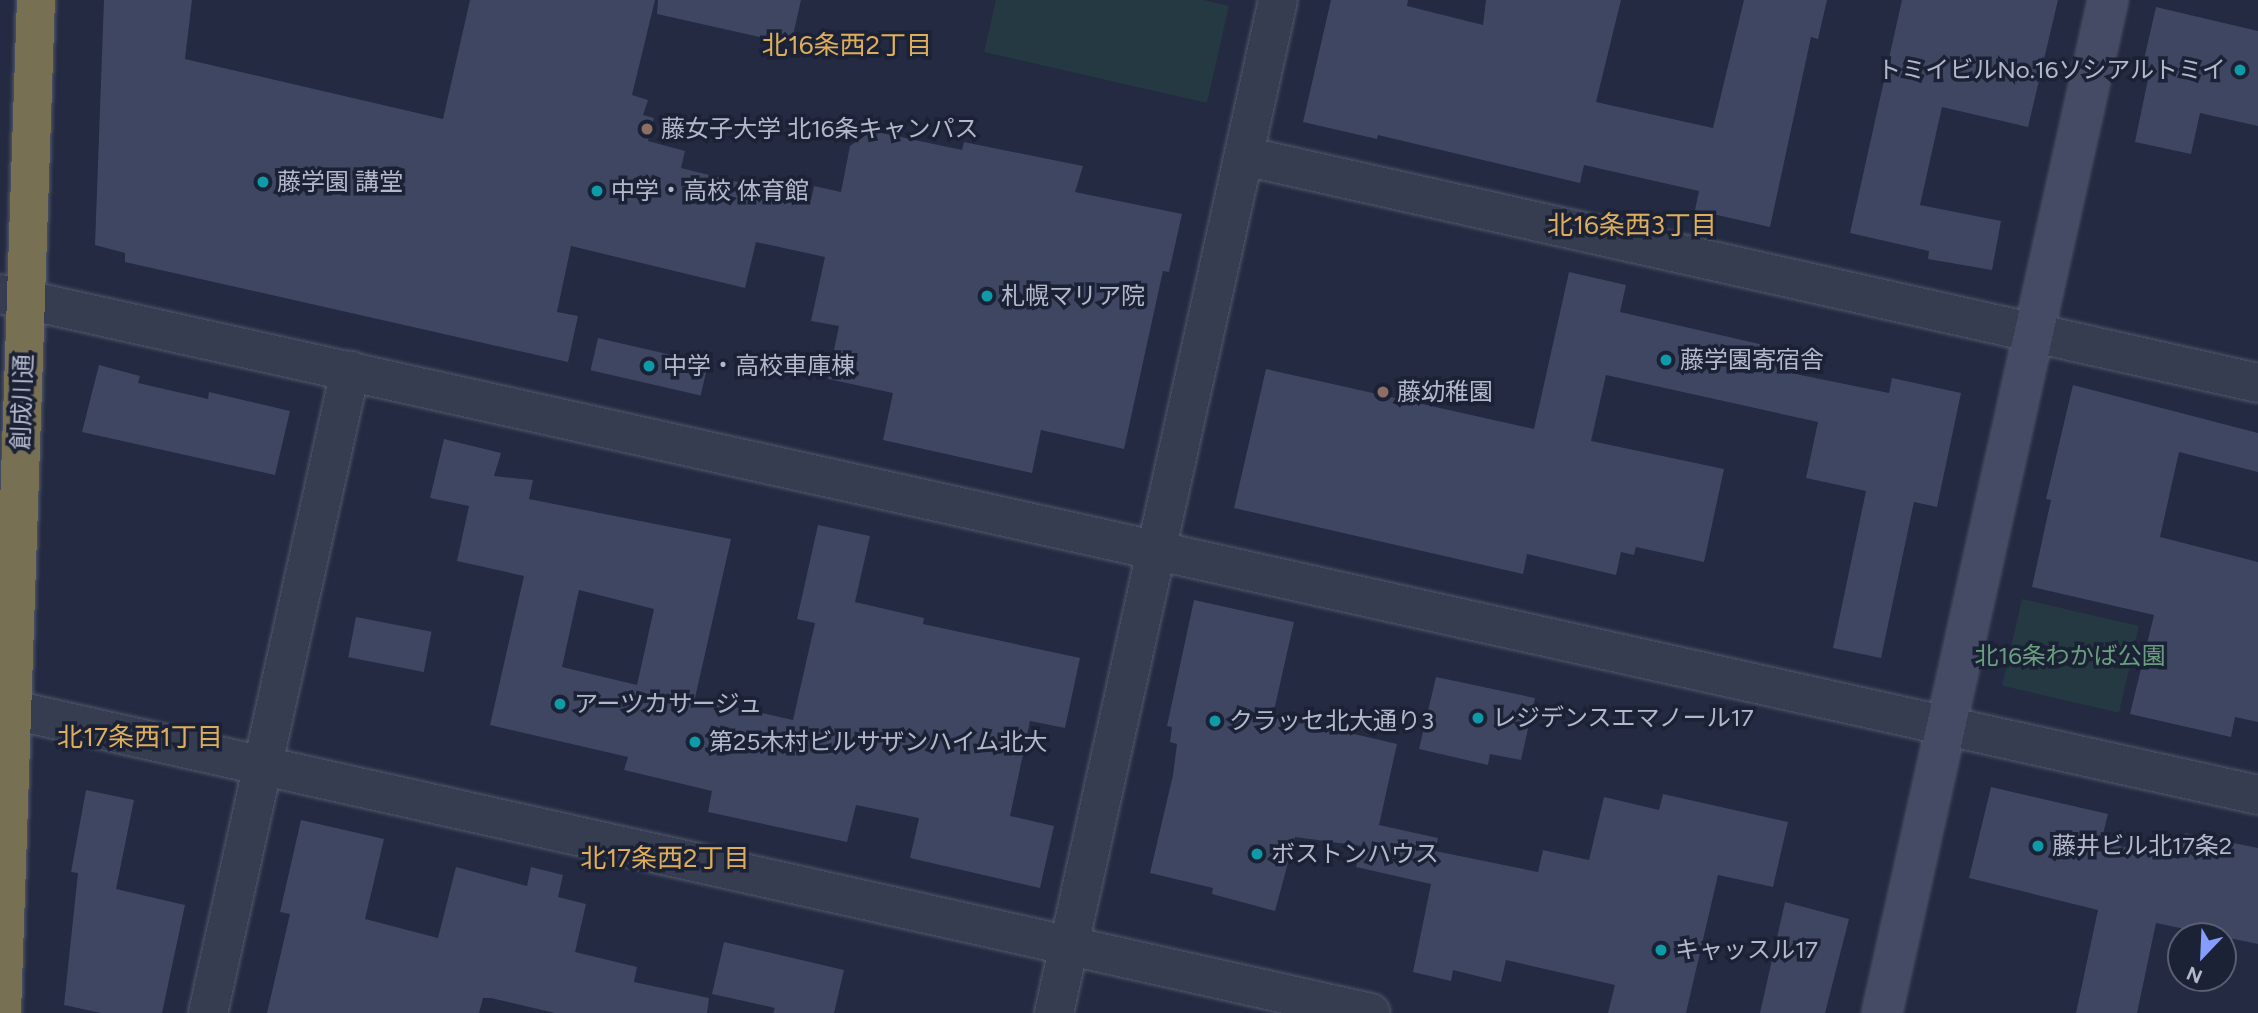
<!DOCTYPE html>
<html>
<head>
<meta charset="utf-8">
<style>
  body { margin:0 }
  #map { position:relative; width:2258px; height:1013px; overflow:hidden; background:#232a41; font-family:Figtree,"Noto Sans JP",sans-serif }
  div>[style] { position:absolute }
  .green>* { inset:0; background:#253942; transform-origin:0 0 }
  .building>* { inset:0; background:#3e4662; transform-origin:0 0 }
  .roads { filter:drop-shadow(0 0 2px #52586c) drop-shadow(0 0 2px #52586c) }
  .street>* { height:38px; margin:-19px; padding:0 19px; transform-origin:19px; border-radius:19px; background:#373d51 }
  .secondary>* { height:38px; margin:-19px; padding:0 19px; transform-origin:19px; border-radius:19px; background:#454b64 }
  .highway>* { height:38px; margin:-19px; padding:0 19px; transform-origin:19px; border-radius:19px; background:#787053 }
  .dots>* { width:19px; height:19px; translate:-50% -50%; box-sizing:border-box; border:4px solid #1c2236; border-radius:50% }
  span { translate:-50% -50%; white-space:nowrap; text-align:center; line-height:1.15; -webkit-text-stroke:7px #1c2236; paint-order:stroke }
  .poi-label { font-size:24px; color:#b4b8cc }
  .right { translate:-100% -50%; text-align:right }
  .left { translate:0 -50%; text-align:left }
  .street-label { font-size:24px; color:#b4b8cc }
  .park-label { font-size:24px; color:#699f7f }
  .neighbourhood-label { font-size:26px; color:#deae5c }
  .north { position:absolute; left:2167px; top:922px; width:70px; height:70px; box-sizing:border-box; background:#1c2236; border:2px solid #595e72; border-radius:50%; rotate:203deg; font-size:19px; font-weight:700; line-height:28px; text-align:center; color:#b4b8cc }
  .north::after { content:''; display:block; margin:auto; width:24px; height:32px; background:#859dff; clip-path:polygon(50% 0,100% 100%,50% 72%,0 100%) }
</style>
</head>
<body>
<div id="map">
  <div class="green">
    <div style="clip-path:polygon(996px 0,1204px 0,1229px 6px,1207px 103px,984px 52px)"></div>
    <div style="left:2022px;top:599px;width:120px;height:89px;rotate:13deg"></div>
  </div>
  <div class="building">
    <div style="clip-path:polygon(104px 0,192px 0,185px 59px,443px 119px,470px 0,655px 0,632px 95px,648px 100px,643px 115px,654px 118px,648px 141px,685px 151px,681px 168px,811px 200px,814px 186px,841px 192px,850px 146px,872px 131px,962px 150px,964px 142px,1083px 166px,1075px 192px,1182px 214px,1169px 272px,1163px 271px,1124px 449px,1041px 430px,1032px 473px,883px 440px,893px 393px,828px 379px,839px 326px,811px 321px,825px 257px,756px 242px,745px 288px,571px 246px,557px 312px,578px 316px,568px 362px,125px 262px,125px 253px,95px 245px)"></div>
    <div style="clip-path:polygon(658px 0,801px 0,791px 44px,657px 14px)"></div>
    <div style="clip-path:polygon(1331px 0,1408px 0,1407px 6px,1483px 25px,1486px 0,1621px 0,1596px 102px,1713px 128px,1744px 0,1827px 0,1818px 39px,1811px 37px,1770px 227px,1695px 210px,1699px 191px,1584px 165px,1580px 183px,1378px 135px,1377px 139px,1303px 122px)"></div>
    <div style="clip-path:polygon(1902px 0,2058px 0,2028px 127px,1942px 107px,1920px 205px,2001px 221px,1992px 270px,1928px 259px,1929px 251px,1850px 233px)"></div>
    <div style="clip-path:polygon(2156px 7px,2258px 31px,2258px 126px,2200px 113px,2191px 154px,2135px 142px,2148px 79px,2140px 77px)"></div>
    <div style="clip-path:polygon(1569px 272px,1626px 285px,1620px 312px,1786px 350px,1781px 371px,1889px 393px,1892px 378px,1961px 393px,1937px 507px,1914px 502px,1881px 658px,1833px 648px,1866px 491px,1806px 478px,1818px 422px,1606px 375px,1591px 441px,1724px 469px,1704px 562px,1636px 547px,1634px 555px,1621px 552px,1616px 575px,1527px 554px,1523px 574px,1234px 508px,1266px 369px,1534px 429px)"></div>
    <div style="left:598px;top:338px;width:113px;height:33px;rotate:13deg"></div>
    <div style="clip-path:polygon(99px 365px,140px 376px,138px 383px,208px 399px,209px 392px,290px 411px,275px 475px,82px 432px)"></div>
    <div style="clip-path:polygon(2073px 385px,2258px 433px,2258px 472px,2179px 452px,2160px 537px,2258px 562px,2258px 722px,2235px 717px,2231px 737px,2130px 714px,2154px 615px,2032px 587px,2051px 500px,2046px 499px)"></div>
    <div style="clip-path:polygon(evenodd,444px 439px,501px 453px,494px 476px,533px 480px,529px 499px,731px 539px,695px 698px,793px 720px,815px 623px,797px 619px,818px 525px,870px 536px,855px 602px,924px 618px,923px 624px,1080px 658px,1065px 728px,1030px 721px,1010px 816px,1054px 826px,1040px 888px,910px 858px,919px 818px,856px 805px,847px 842px,708px 812px,712px 791px,624px 770px,628px 757px,490px 725px,524px 576px,457px 561px,469px 506px,430px 498px,444px 439px,579px 590px,654px 609px,637px 685px,562px 667px,579px 590px)"></div>
    <div style="clip-path:polygon(1194px 600px,1294px 622px,1273px 715px,1397px 744px,1379px 825px,1438px 838px,1435px 851px,1538px 872px,1543px 850px,1589px 860px,1604px 797px,1659px 810px,1663px 794px,1788px 822px,1773px 887px,1718px 875px,1686px 1013px,1608px 1013px,1615px 985px,1506px 960px,1501px 982px,1453px 970px,1451px 981px,1413px 972px,1431px 884px,1356px 867px,1361px 846px,1295px 837px,1275px 911px,1212px 894px,1213px 888px,1150px 873px,1173px 775px,1177px 744px,1170px 742px,1172px 727px,1167px 726px)"></div>
    <div style="left:356px;top:617px;width:77px;height:41px;rotate:11deg"></div>
    <div style="clip-path:polygon(1436px 677px,1535px 698px,1521px 760px,1490px 754px,1488px 765px,1419px 749px)"></div>
    <div style="clip-path:polygon(1991px 787px,2108px 814px,2101px 842px,2179px 859px,2185px 833px,2258px 848px,2258px 944px,2156px 923px,2137px 1013px,2076px 1013px,2098px 910px,1969px 878px)"></div>
    <div style="clip-path:polygon(86px 790px,134px 800px,116px 889px,185px 905px,162px 1013px,101px 1013px,64px 1005px,78px 873px,71px 872px)"></div>
    <div style="clip-path:polygon(301px 820px,384px 839px,365px 919px,438px 938px,456px 867px,527px 886px,531px 867px,563px 875px,558px 897px,586px 904px,575px 952px,637px 967px,634px 982px,709px 998px,707px 1013px,555px 1013px,491px 998px,483px 998px,479px 1013px,267px 1013px,290px 914px,280px 912px)"></div>
    <div style="clip-path:polygon(1785px 902px,1849px 919px,1825px 1013px,1760px 1013px)"></div>
    <div style="clip-path:polygon(724px 942px,844px 970px,834px 1013px,773px 1013px,775px 1008px,712px 994px)"></div>
  </div>
  <div class="roads">
    <div class="street">
      <div style="left:1244px;top:156px;width:1039px;rotate:12.62deg"></div>
      <div style="left:0;top:294px;width:2313px;rotate:12.51deg"></div>
      <div style="left:13px;top:710px;width:1391px;rotate:12.58deg"></div>
      <div style="left:208px;top:1013px;width:658px;rotate:-77.53deg"></div>
      <div style="left:1054px;top:1013px;width:1037px;rotate:-77.53deg"></div>
    </div>
    <div class="secondary">
      <div style="left:1882px;top:1013px;width:1038px;rotate:-77.42deg"></div>
    </div>
    <div class="highway">
      <div style="left:2px;top:1013px;width:1014px;rotate:-88.08deg"></div>
    </div>
  </div>
  <div class="dots">
    <div style="left:2240px;top:70px;background:#0f9aa8"></div>
    <div style="left:647px;top:129px;background:#8d6e63"></div>
    <div style="left:263px;top:182px;background:#0f9aa8"></div>
    <div style="left:597px;top:191px;background:#0f9aa8"></div>
    <div style="left:987px;top:296px;background:#0f9aa8"></div>
    <div style="left:1666px;top:360px;background:#0f9aa8"></div>
    <div style="left:649px;top:366px;background:#0f9aa8"></div>
    <div style="left:1383px;top:392px;background:#8d6e63"></div>
    <div style="left:560px;top:704px;background:#0f9aa8"></div>
    <div style="left:1478px;top:718px;background:#0f9aa8"></div>
    <div style="left:1215px;top:721px;background:#0f9aa8"></div>
    <div style="left:695px;top:742px;background:#0f9aa8"></div>
    <div style="left:2038px;top:846px;background:#0f9aa8"></div>
    <div style="left:1257px;top:854px;background:#0f9aa8"></div>
    <div style="left:1661px;top:950px;background:#0f9aa8"></div>
  </div>
  <div class="poi-label">
    <span class="right" style="left:2226px;top:70px">トミイビルNo.16ソシアルトミイ</span>
    <span class="left" style="left:661px;top:129px">藤女子大学 北16条キャンパス</span>
    <span class="left" style="left:277px;top:182px">藤学園 講堂</span>
    <span class="left" style="left:611px;top:191px">中学・高校 体育館</span>
    <span class="left" style="left:1001px;top:296px">札幌マリア院</span>
    <span class="left" style="left:1680px;top:360px">藤学園寄宿舎</span>
    <span class="left" style="left:663px;top:366px">中学・高校車庫棟</span>
    <span class="left" style="left:1397px;top:392px">藤幼稚園</span>
    <span class="left" style="left:574px;top:704px">アーツカサージュ</span>
    <span class="left" style="left:1492px;top:718px">レジデンスエマノール17</span>
    <span class="left" style="left:1229px;top:721px">クラッセ北大通り3</span>
    <span class="left" style="left:709px;top:742px">第25木村ビルサザンハイム北大</span>
    <span class="left" style="left:2052px;top:846px">藤井ビル北17条2</span>
    <span class="left" style="left:1271px;top:854px">ボストンハウス</span>
    <span class="left" style="left:1675px;top:950px">キャッスル17</span>
  </div>
  <div class="street-label">
    <span style="left:22px;top:402px;rotate:-88deg">創成川通</span>
  </div>
  <div class="park-label">
    <span style="left:2070px;top:656px">北16条わかば公園</span>
  </div>
  <div class="neighbourhood-label">
    <span style="left:847px;top:46px">北16条西2丁目</span>
    <span style="left:1632px;top:226px">北16条西3丁目</span>
    <span style="left:140px;top:738px">北17条西1丁目</span>
    <span style="left:665px;top:859px">北17条西2丁目</span>
  </div>
  <div class="north">N</div>
</div>
</body>
</html>
